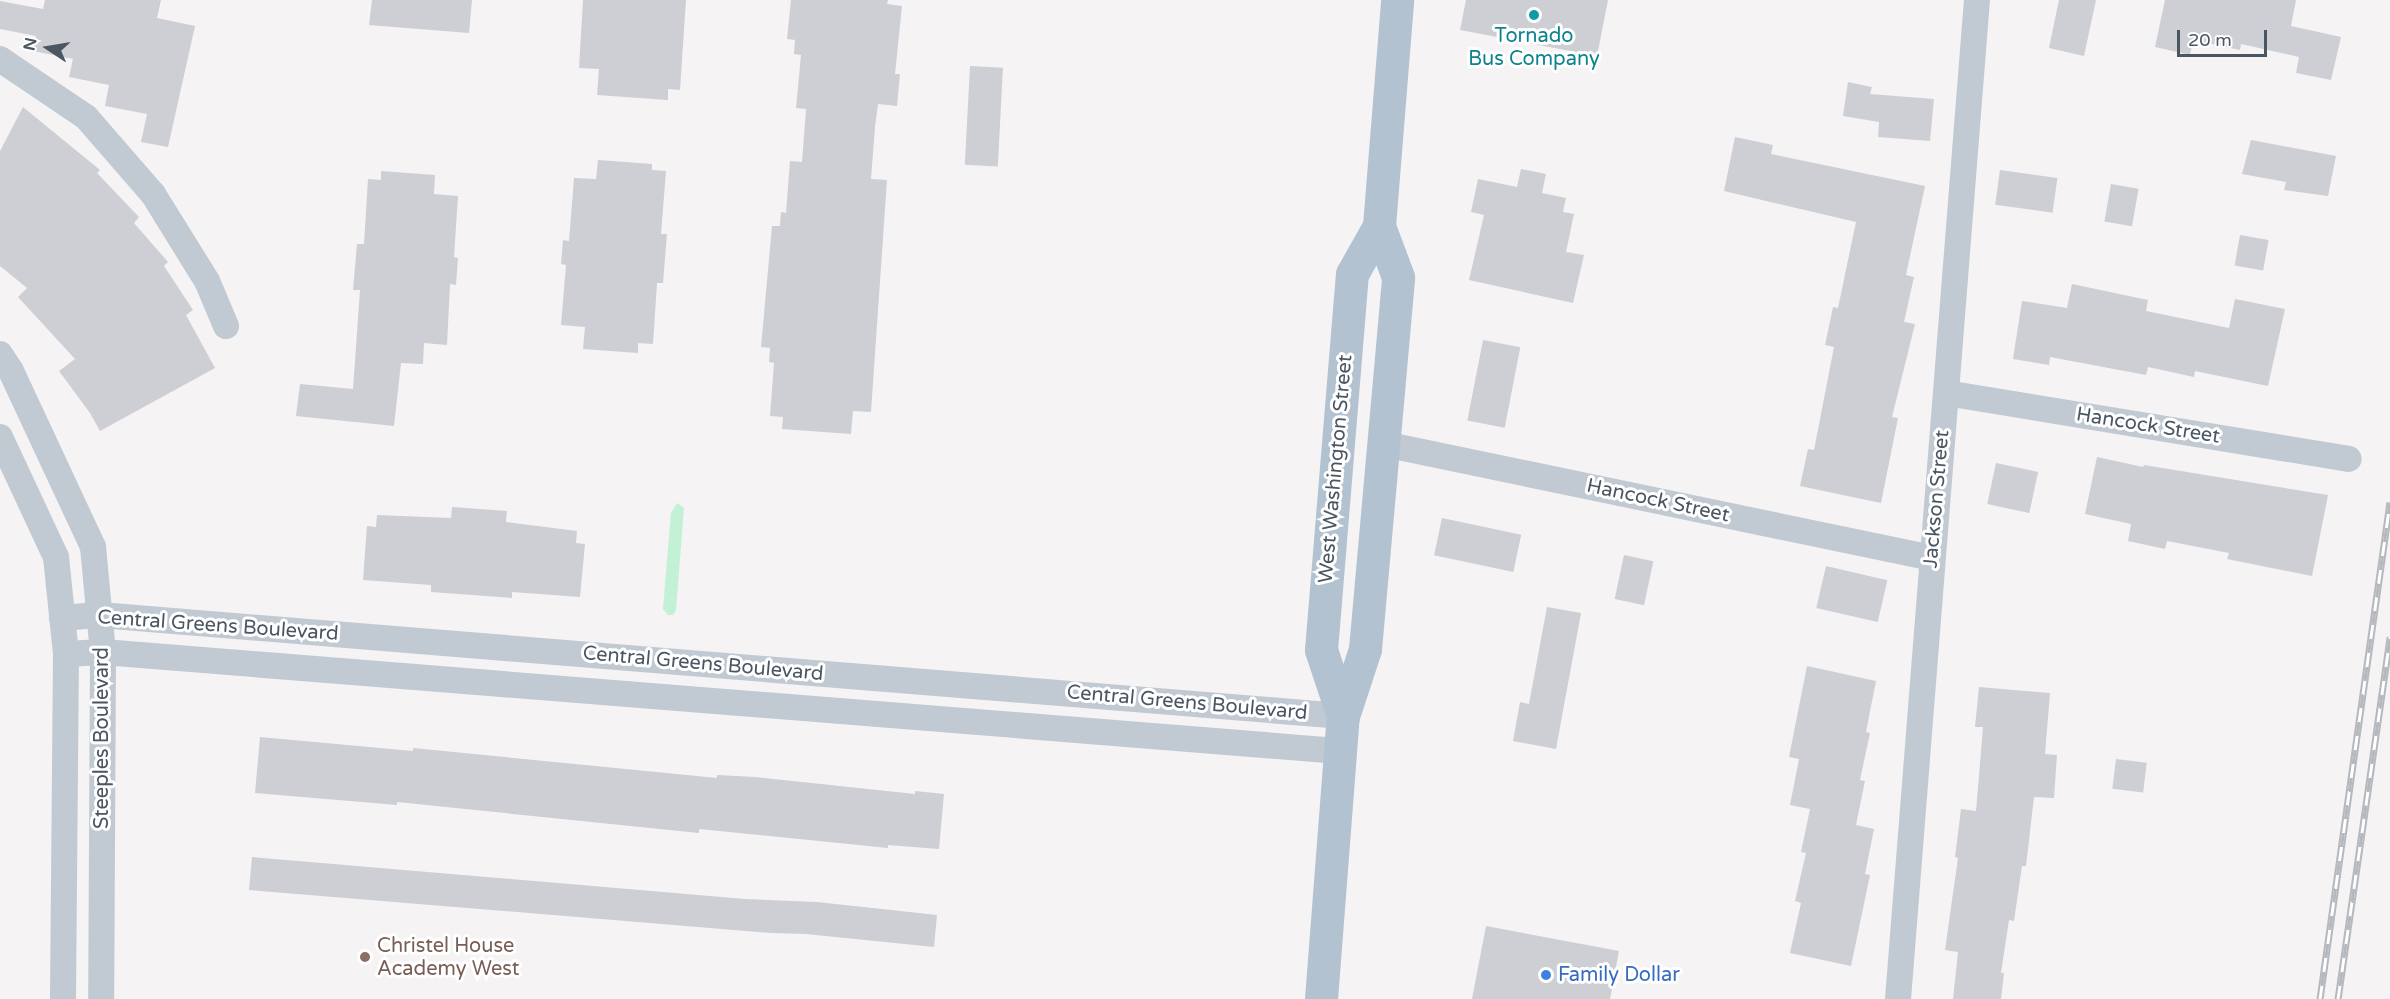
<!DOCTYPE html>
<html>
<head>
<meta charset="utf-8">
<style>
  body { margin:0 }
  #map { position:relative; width:2390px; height:999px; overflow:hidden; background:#f5f3f3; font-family:"Varela Round",sans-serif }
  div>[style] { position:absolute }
  .green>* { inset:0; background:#c3f1d5 }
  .building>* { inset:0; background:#cdcfd5; transform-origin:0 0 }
  .street>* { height:26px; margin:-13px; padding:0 13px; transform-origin:13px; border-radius:13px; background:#c1cad2 }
  .primary>* { height:33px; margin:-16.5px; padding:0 16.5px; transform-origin:16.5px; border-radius:16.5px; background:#b3c2d1 }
  .rail>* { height:7px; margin-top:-3.5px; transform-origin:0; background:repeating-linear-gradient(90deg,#fff 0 14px,#b5b8bd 0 28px); box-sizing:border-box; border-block:2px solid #b5b8bd }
  .dots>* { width:16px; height:16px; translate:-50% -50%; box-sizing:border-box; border:3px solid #fff; border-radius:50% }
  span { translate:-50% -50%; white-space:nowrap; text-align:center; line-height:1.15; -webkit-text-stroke:6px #fff; paint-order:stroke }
  .culture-label { font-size:20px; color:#0d838f }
  .street-label { font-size:20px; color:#4a5661 }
  .education-label { font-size:20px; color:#785e54 }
  .left { translate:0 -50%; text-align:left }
  .shop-label { font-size:20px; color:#366cbe }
  .north { position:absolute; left:18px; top:18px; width:60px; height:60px; -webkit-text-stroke:4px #fff; paint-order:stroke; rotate:282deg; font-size:16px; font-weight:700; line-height:24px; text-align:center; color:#4a5661 }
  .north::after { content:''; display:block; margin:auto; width:21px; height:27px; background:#4a5661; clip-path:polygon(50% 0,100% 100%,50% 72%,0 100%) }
  .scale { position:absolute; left:2177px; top:30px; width:90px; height:27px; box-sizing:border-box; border:3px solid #4a5661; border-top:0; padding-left:8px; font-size:18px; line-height:21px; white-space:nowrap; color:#4a5661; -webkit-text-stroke:4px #fff; paint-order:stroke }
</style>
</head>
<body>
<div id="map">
  <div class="green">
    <div style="clip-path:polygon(677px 503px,684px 508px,676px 610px,673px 615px,668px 615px,663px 609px,671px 513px)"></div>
  </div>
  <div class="building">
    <div style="clip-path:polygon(45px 0,161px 0,157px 18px,195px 26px,168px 147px,141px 142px,147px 114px,105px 106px,109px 85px,69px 77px,73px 59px,33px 51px,36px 36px,0 29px,0 1px,43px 9px)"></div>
    <div style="clip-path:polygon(372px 0,472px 0,469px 33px,369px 25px)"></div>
    <div style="clip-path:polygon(583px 0,686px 0,680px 90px,668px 89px,668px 100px,597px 95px,599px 69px,579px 68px)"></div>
    <div style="clip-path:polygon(791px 0,888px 0,887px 4px,902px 6px,895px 74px,900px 74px,897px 106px,878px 104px,875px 127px,871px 179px,887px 180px,871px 412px,853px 411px,851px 434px,782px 429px,783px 417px,770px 416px,774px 363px,769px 362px,770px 348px,761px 347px,772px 226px,780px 226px,781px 212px,786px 213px,790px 161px,802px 162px,806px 109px,796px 108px,801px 55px,794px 54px,795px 40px,787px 39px)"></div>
    <div style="clip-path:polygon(1466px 0,1608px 0,1597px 56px,1460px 30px)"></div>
    <div style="clip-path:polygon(2059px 0,2096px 0,2084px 56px,2049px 48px)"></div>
    <div style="clip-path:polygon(2165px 0,2296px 0,2291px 26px,2341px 37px,2331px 80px,2296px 73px,2299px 57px,2241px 44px,2240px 50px,2193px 40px,2190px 55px,2155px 47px)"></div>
    <div style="left:970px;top:66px;width:33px;height:99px;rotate:3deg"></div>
    <div style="clip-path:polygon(1848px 82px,1872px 87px,1870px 94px,1934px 99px,1930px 141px,1878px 137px,1879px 122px,1843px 116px)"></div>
    <div style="clip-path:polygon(23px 107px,100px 170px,97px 173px,139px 217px,134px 223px,168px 262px,164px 266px,193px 310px,186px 315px,215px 368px,100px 431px,90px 413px,59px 371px,75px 359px,18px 297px,27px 288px,0 266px,0 151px)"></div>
    <div style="clip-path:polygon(1735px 137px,1773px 145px,1771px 154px,1925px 186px,1906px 275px,1914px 277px,1904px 322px,1915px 324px,1892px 417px,1898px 418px,1881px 503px,1800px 486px,1808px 449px,1814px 450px,1834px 347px,1825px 345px,1833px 307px,1838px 308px,1856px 222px,1724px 191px)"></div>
    <div style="clip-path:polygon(2251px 140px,2336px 156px,2328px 196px,2284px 190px,2286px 182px,2242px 174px)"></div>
    <div style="clip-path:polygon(598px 160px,652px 164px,652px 170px,666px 171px,661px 234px,667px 234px,663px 283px,657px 283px,653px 344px,638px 343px,638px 353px,583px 349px,585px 327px,561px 325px,566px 265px,561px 264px,563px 240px,569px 241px,574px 178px,596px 179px)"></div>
    <div style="clip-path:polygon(1521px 169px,1546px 174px,1542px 193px,1566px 198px,1563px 212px,1574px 214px,1566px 252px,1584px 255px,1573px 303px,1469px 280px,1484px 215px,1471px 212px,1478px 179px,1517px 187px)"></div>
    <div style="left:2000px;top:170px;width:58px;height:35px;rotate:8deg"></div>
    <div style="clip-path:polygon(381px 171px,435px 175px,434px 194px,458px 196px,454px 257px,458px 258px,456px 285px,450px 284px,447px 345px,424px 343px,423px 364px,401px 363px,394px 426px,296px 416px,300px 384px,353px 389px,360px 290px,353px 290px,357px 244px,364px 244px,368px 179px,381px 180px)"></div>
    <div style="left:2111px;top:184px;width:28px;height:38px;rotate:10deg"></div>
    <div style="left:2240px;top:235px;width:29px;height:31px;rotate:10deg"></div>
    <div style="clip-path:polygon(2072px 284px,2148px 300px,2146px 311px,2229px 328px,2235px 299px,2285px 309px,2268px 386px,2195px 371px,2194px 377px,2148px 367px,2146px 375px,2050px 357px,2049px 365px,2013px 359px,2022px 301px,2067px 308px)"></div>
    <div style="left:1483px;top:340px;width:38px;height:82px;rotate:11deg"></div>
    <div style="clip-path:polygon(2097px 457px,2143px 467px,2144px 465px,2328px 495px,2312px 576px,2227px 559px,2229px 553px,2167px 541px,2165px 549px,2128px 541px,2131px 524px,2085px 514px)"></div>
    <div style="left:1996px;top:463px;width:43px;height:42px;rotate:12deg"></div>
    <div style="clip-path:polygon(452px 507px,507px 511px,506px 522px,577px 531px,576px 543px,585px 544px,580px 597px,512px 592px,512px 598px,431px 592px,431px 585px,363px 580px,367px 526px,376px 527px,377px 515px,451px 518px)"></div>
    <div style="left:1442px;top:518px;width:81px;height:38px;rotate:12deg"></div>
    <div style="left:1624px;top:555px;width:30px;height:45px;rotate:12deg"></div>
    <div style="left:1826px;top:566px;width:63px;height:43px;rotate:13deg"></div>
    <div style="clip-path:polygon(1547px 607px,1581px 613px,1556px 749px,1513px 741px,1520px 702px,1529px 704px)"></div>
    <div style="clip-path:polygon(1807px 666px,1876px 681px,1866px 732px,1870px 733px,1860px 780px,1865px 781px,1856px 825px,1874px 829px,1865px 874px,1870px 875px,1851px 966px,1790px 953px,1801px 903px,1795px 901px,1806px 853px,1801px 852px,1810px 809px,1790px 805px,1799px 759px,1789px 757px)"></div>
    <div style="clip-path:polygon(1979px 687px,2050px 693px,2045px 754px,2057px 755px,2054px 798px,2034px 797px,2026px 866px,2022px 866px,2014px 921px,2009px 920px,2001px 973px,2004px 973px,2001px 999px,1953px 999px,1958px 952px,1945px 950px,1958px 858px,1955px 857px,1961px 809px,1976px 811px,1983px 727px,1975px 727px)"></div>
    <div style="clip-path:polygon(260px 737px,413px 751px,413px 748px,717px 778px,717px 775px,755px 777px,915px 794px,915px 791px,944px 794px,939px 849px,888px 845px,888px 848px,699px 829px,699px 833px,397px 802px,397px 805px,255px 793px)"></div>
    <div style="left:2116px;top:759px;width:31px;height:30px;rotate:7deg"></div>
    <div style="clip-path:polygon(252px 857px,745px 899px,817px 902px,937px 915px,934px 947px,806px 934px,771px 933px,249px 890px)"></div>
    <div style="clip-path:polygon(1486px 926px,1619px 951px,1610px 999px,1472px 999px)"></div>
  </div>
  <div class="street">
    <div style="left:0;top:59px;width:104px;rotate:34deg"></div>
    <div style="left:86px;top:117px;width:102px;rotate:49deg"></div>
    <div style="left:153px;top:194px;width:102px;rotate:58.2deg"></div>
    <div style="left:207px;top:281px;width:49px;rotate:67.1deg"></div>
    <div style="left:0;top:354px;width:20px;rotate:57deg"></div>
    <div style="left:11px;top:371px;width:194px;rotate:65deg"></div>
    <div style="left:93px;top:547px;width:105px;rotate:84.6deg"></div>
    <div style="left:103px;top:652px;width:347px;rotate:90.3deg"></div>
    <div style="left:1946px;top:393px;width:408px;rotate:9.3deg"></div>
    <div style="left:0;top:437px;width:132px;rotate:65deg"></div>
    <div style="left:56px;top:557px;width:98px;rotate:84.1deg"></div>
    <div style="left:66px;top:654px;width:345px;rotate:90.5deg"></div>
    <div style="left:1384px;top:444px;width:560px;rotate:11.75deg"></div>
    <div style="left:62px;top:618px;width:38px;rotate:-5deg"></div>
    <div style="left:100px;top:615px;width:1247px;rotate:4.65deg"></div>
    <div style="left:66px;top:654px;width:37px;rotate:-3deg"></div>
    <div style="left:103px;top:652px;width:1241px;rotate:4.58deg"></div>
    <div style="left:1898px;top:999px;width:1002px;rotate:-85.48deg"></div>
  </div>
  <div class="primary">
    <div style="left:1343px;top:716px;width:70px;rotate:-108.4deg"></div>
    <div style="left:1321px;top:650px;width:377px;rotate:-85.3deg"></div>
    <div style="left:1352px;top:274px;width:55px;rotate:-60.6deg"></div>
    <div style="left:1321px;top:999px;width:284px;rotate:-85.6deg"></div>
    <div style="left:1343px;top:716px;width:71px;rotate:-71.8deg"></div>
    <div style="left:1365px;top:649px;width:373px;rotate:-84.9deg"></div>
    <div style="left:1398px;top:277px;width:54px;rotate:-110.4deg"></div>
    <div style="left:1379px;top:226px;width:227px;rotate:-85.4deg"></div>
  </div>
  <div class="rail">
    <div style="left:2320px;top:999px;width:502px;rotate:-81.98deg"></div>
    <div style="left:2338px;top:999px;width:366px;rotate:-81.8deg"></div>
  </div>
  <div class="dots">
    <div style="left:1534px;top:15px;background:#0f9aa8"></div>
    <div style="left:365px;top:957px;background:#8d6e63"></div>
    <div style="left:1546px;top:975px;background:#3f7fe0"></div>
  </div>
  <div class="culture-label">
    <span style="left:1534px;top:48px">Tornado<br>Bus Company</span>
  </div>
  <div class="street-label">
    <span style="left:2148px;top:426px;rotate:9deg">Hancock Street</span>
    <span style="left:1336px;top:469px;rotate:-85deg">West Washington Street</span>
    <span style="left:1937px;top:499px;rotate:-85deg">Jackson Street</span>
    <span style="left:1658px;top:501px;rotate:12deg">Hancock Street</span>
    <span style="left:218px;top:626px;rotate:4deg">Central Greens Boulevard</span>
    <span style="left:703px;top:664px;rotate:5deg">Central Greens Boulevard</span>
    <span style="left:1187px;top:703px;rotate:5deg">Central Greens Boulevard</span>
    <span style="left:102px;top:738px;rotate:-90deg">Steeples Boulevard</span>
  </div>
  <div class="education-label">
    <span class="left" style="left:377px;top:958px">Christel House<br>Academy West</span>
  </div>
  <div class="shop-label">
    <span class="left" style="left:1558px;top:975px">Family Dollar</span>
  </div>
  <div class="north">N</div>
  <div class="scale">20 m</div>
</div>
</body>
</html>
